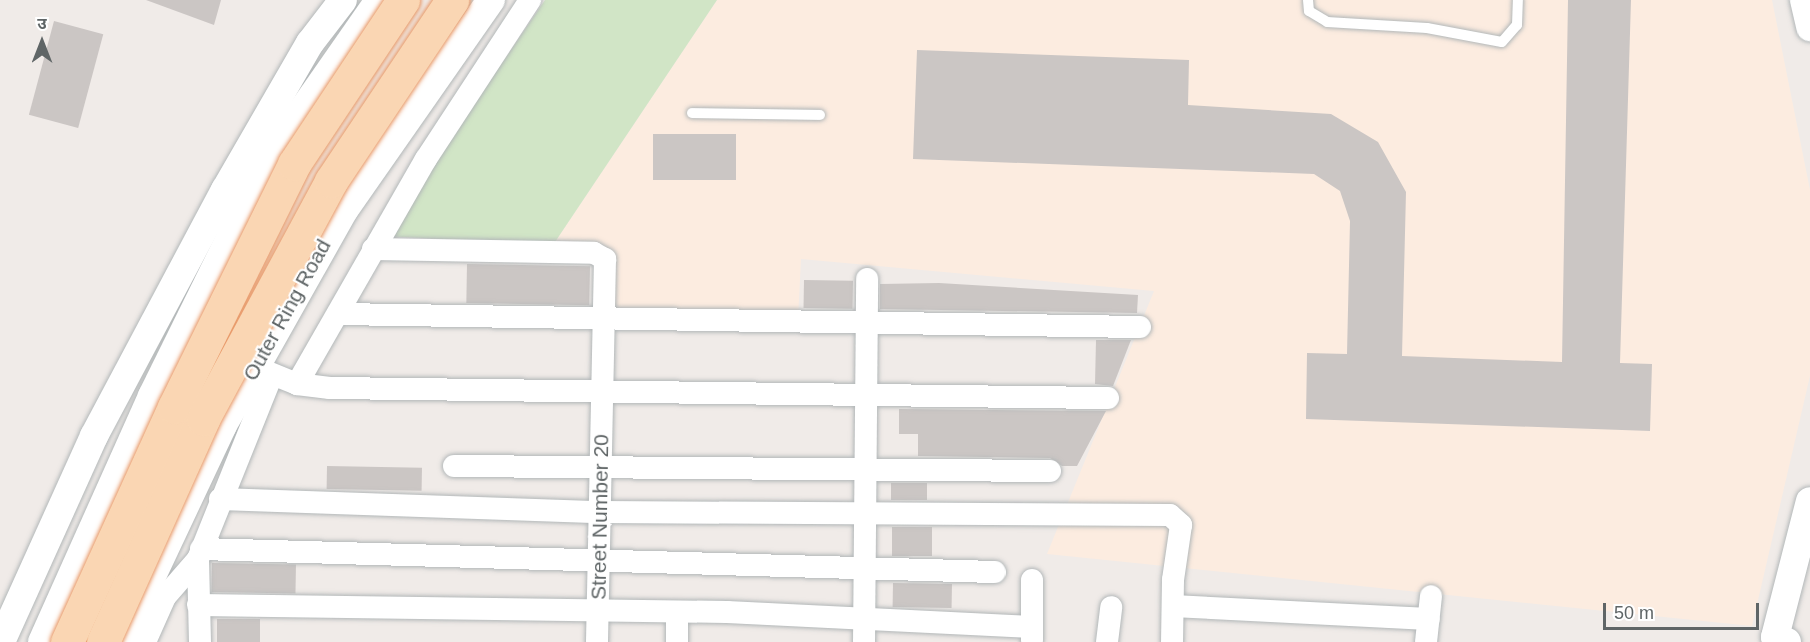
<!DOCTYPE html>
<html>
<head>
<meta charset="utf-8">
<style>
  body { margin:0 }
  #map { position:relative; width:1810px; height:642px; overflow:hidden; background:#f0ebe8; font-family:Arial,"Noto Sans Devanagari",sans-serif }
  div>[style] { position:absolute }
  .commercial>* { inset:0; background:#fcece0 }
  .green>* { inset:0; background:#d1e5c6 }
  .building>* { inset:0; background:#cbc6c4; transform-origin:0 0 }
  .roads { filter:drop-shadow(0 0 2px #b2b7b8) drop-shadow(0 0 2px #b2b7b8) }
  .service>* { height:10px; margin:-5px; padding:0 5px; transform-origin:5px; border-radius:5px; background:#fff }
  .minor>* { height:22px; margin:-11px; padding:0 11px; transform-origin:11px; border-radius:11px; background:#fff }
  .tertiary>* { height:28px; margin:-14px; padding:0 14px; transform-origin:14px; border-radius:14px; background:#fff }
  .bridges { filter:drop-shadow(0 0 2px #e89968) drop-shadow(0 0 2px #e89968) }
  .primary-bridge>* { height:33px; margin:-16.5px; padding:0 16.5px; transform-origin:16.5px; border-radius:16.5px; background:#fad6b3 }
  span { translate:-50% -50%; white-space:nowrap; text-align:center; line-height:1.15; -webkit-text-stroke:4.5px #fff; paint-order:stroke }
  .street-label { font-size:21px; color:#5f6566 }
  .north { position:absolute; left:12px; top:12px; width:60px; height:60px; -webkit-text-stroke:4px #fff; paint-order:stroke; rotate:0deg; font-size:16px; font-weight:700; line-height:24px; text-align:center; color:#5f6566 }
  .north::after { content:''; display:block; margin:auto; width:21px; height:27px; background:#5f6566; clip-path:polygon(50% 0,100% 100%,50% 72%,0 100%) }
  .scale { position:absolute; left:1603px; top:603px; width:156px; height:27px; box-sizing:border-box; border:3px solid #5f6566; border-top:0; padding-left:8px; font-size:18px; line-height:21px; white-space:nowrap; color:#5f6566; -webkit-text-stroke:4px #fff; paint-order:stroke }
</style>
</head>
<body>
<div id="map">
  <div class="commercial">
    <div style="clip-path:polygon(717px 0,1772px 0,1810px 190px,1810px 376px,1752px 626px,1047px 554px,1154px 291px,801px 259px,798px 320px,607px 317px,607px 247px,553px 245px)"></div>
  </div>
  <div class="green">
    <div style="clip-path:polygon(545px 0,717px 0,553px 245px,384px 236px)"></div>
  </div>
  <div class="building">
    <div style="clip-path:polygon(146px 0,221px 0,214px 25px)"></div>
    <div style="clip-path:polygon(1568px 0,1631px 0,1620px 363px,1652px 364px,1650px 431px,1306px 419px,1307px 353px,1347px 354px,1350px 221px,1340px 191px,1314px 174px,913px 159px,917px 50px,1189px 60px,1188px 105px,1331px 114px,1378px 142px,1406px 192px,1402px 356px,1562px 362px)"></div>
    <div style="left:54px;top:21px;width:51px;height:97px;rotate:15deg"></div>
    <div style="left:736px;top:134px;width:46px;height:83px;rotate:90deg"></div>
    <div style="left:467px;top:264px;width:123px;height:39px;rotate:1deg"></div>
    <div style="left:804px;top:280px;width:49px;height:28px;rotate:1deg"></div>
    <div style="clip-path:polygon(939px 283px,1138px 295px,1137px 313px,880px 309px,880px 284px)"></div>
    <div style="clip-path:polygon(1096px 340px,1131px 340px,1113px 386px,1095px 384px)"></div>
    <div style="clip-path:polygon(899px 409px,1106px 411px,1077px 466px,1062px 466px,1050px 458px,918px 456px,918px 434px,899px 434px)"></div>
    <div style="left:327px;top:466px;width:95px;height:23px;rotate:1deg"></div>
    <div style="left:891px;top:483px;width:36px;height:17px"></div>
    <div style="left:892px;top:527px;width:40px;height:29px"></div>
    <div style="left:212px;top:563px;width:84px;height:29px;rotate:1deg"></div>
    <div style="left:893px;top:583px;width:59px;height:24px;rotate:1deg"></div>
    <div style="left:217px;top:619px;width:43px;height:23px"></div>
  </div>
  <div class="roads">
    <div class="service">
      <div style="left:1308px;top:0;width:11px;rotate:85deg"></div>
      <div style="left:1309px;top:11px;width:21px;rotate:31deg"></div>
      <div style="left:1327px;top:22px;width:100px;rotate:3.4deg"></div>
      <div style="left:1427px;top:28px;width:76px;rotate:10.6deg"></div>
      <div style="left:1502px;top:42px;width:23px;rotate:-49deg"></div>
      <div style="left:1517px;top:25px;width:25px;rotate:-88deg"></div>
      <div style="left:692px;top:113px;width:128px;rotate:0.9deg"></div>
    </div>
    <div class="minor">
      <div style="left:373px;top:249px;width:221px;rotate:1deg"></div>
      <div style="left:594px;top:253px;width:13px;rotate:29deg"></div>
      <div style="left:605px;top:259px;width:383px;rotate:91.2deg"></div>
      <div style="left:338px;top:314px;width:802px;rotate:0.93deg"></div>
      <div style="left:255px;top:367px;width:45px;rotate:22deg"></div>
      <div style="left:297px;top:384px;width:33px;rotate:7deg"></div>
      <div style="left:330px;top:388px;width:778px;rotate:0.74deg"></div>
      <div style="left:297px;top:384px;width:259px;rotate:-60.2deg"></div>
      <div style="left:426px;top:159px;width:190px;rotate:-56.8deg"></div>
      <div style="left:454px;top:466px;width:596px;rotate:0.48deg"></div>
      <div style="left:220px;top:499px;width:380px;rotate:2deg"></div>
      <div style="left:600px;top:512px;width:570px;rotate:0.3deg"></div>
      <div style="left:1170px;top:515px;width:15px;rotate:42deg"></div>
      <div style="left:1181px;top:525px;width:56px;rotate:98.3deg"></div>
      <div style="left:1173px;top:580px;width:62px;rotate:90.9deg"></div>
      <div style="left:201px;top:549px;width:794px;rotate:1.66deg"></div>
      <div style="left:198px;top:605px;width:529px;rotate:0.76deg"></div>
      <div style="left:727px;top:612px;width:305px;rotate:2.8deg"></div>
      <div style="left:1173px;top:606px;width:256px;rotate:2.9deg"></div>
      <div style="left:1032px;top:640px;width:60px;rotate:-90deg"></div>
      <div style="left:145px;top:642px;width:49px;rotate:-66deg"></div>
      <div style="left:165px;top:597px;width:50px;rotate:-49deg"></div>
      <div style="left:200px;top:642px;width:83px;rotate:-91.4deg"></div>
      <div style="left:198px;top:559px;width:198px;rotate:-68.1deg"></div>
      <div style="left:677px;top:642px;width:30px;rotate:-90deg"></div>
      <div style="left:864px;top:642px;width:363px;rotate:-89.5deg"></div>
      <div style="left:1107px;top:642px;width:35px;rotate:-83deg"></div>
      <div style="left:1426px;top:642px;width:46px;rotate:-83.8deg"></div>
    </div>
    <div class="tertiary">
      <div style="left:1804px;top:0;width:28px;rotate:77deg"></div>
      <div style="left:1px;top:642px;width:226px;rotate:-65.7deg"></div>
      <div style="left:94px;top:436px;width:279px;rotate:-62deg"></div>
      <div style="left:225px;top:190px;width:170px;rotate:-60deg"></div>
      <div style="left:310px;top:43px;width:54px;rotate:-52.5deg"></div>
      <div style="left:42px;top:642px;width:269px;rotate:-65.9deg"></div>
      <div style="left:152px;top:396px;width:269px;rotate:-63.7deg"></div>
      <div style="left:271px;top:155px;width:189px;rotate:-55.1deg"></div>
      <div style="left:121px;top:642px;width:238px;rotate:-64.8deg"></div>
      <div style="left:222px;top:427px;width:250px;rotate:-60.6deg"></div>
      <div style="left:345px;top:209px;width:255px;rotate:-55.1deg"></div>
      <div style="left:1787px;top:642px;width:13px;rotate:-157deg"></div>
      <div style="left:1775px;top:637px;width:140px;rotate:-75.6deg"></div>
    </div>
  </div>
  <div class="bridges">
    <div class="primary-bridge">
      <div style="left:67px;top:642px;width:258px;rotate:-65.5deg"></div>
      <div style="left:174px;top:407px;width:271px;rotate:-63.7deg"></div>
      <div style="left:294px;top:164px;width:197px;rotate:-56.4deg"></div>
      <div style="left:103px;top:642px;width:244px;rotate:-65.8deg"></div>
      <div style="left:203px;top:419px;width:270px;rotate:-61.7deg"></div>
      <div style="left:331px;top:181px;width:218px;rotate:-56.2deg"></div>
    </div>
  </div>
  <div class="street-label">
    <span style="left:287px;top:310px;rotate:-61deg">Outer Ring Road</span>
    <span style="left:600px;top:517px;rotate:-89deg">Street Number 20</span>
  </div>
  <div class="north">उ</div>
  <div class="scale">50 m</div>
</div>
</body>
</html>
